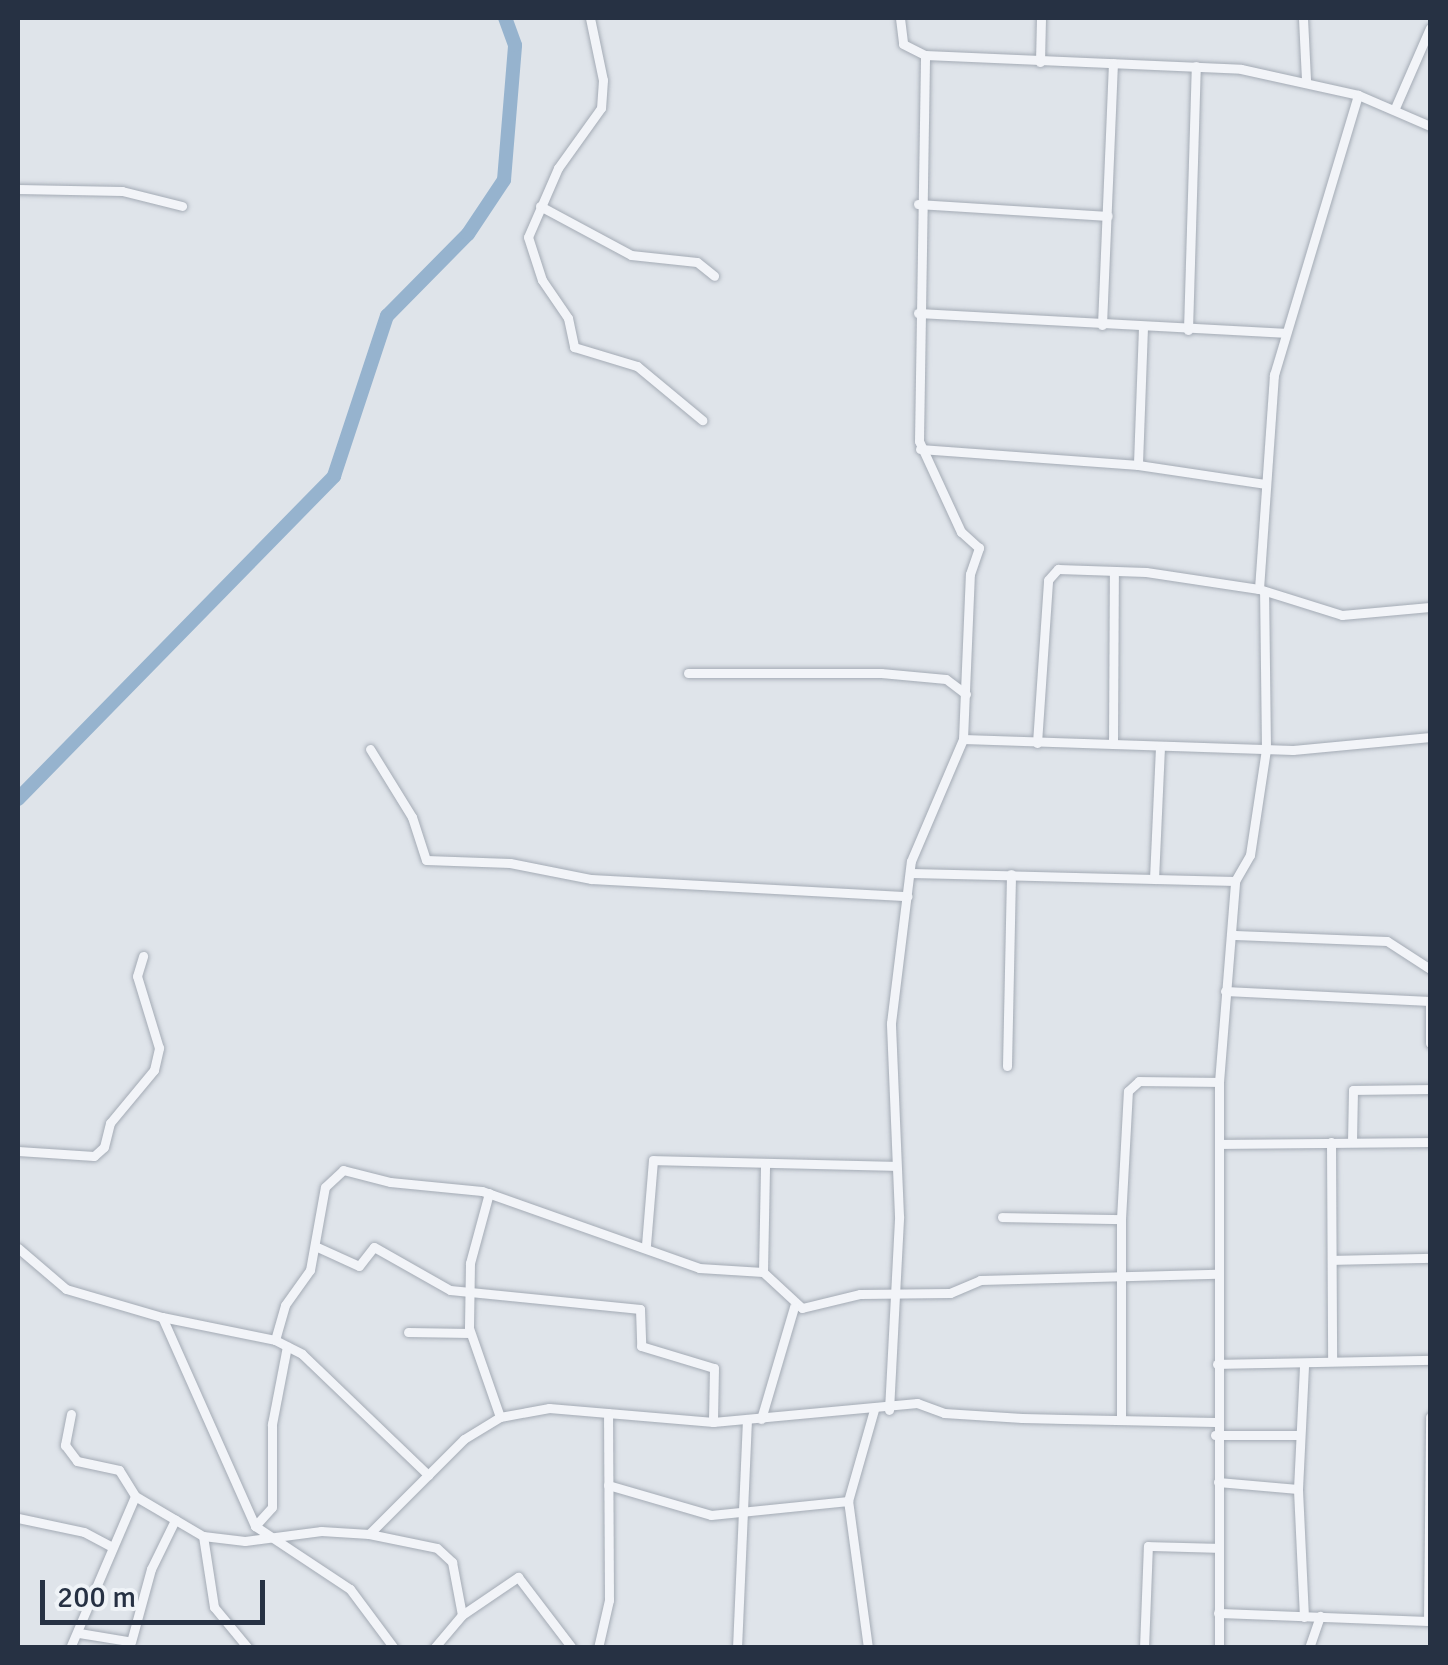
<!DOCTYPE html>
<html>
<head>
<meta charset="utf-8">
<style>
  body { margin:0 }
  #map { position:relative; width:1448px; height:1665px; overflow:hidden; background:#dfe4ea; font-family:Signika,sans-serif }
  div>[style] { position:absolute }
  .river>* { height:14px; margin:-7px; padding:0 7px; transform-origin:7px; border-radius:7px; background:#96b3ce }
  .roads { filter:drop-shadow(0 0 2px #a4abb5) drop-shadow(0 0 2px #a4abb5) }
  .minor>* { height:9px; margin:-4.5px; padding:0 4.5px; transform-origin:4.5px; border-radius:4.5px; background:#f2f4f8 }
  span { translate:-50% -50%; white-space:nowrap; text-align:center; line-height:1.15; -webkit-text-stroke:10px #eff3f7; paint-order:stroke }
  .frame { position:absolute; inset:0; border:20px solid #263143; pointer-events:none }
  .scale { position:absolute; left:40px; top:1580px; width:225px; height:45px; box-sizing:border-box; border:5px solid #263143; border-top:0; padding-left:12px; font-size:30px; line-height:35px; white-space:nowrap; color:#263143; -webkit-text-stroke:8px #eff3f7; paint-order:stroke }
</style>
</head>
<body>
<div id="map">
  <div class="river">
    <div style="left:18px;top:799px;width:452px;rotate:-45.6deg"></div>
    <div style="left:334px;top:476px;width:169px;rotate:-71.7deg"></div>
    <div style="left:387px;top:316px;width:115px;rotate:-45.4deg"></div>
    <div style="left:468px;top:234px;width:65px;rotate:-56.3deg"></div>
    <div style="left:504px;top:180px;width:135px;rotate:-85.3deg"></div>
    <div style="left:515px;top:45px;width:29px;rotate:-110deg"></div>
  </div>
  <div class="roads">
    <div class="minor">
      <div style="left:590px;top:18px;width:63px;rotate:78.2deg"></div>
      <div style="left:603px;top:80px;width:28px;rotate:94deg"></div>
      <div style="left:601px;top:108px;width:74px;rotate:125.6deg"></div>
      <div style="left:558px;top:168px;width:75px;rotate:113.5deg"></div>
      <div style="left:528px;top:237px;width:45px;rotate:72deg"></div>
      <div style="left:542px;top:280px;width:46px;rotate:55.6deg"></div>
      <div style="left:568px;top:318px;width:30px;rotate:78deg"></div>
      <div style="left:574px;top:347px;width:66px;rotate:16.8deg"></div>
      <div style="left:637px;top:366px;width:85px;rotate:39.7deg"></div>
      <div style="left:900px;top:18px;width:26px;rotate:83deg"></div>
      <div style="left:903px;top:44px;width:25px;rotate:27deg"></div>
      <div style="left:925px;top:55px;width:316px;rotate:2.5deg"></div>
      <div style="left:1241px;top:69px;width:120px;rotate:12.5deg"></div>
      <div style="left:1358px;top:95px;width:78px;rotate:23.3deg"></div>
      <div style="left:1303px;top:18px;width:62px;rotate:87.2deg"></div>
      <div style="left:1040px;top:62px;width:44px;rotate:-88.7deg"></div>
      <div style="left:1395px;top:108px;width:87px;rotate:-66.4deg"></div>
      <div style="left:18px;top:189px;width:104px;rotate:1.1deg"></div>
      <div style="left:122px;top:191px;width:62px;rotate:14deg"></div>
      <div style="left:918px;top:204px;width:190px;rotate:3.6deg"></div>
      <div style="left:540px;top:206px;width:103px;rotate:28.3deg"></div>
      <div style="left:631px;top:255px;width:66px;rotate:6.1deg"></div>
      <div style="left:697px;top:262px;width:22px;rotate:39deg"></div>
      <div style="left:918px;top:313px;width:366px;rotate:3.1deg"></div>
      <div style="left:1102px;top:325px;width:262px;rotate:-87.6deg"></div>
      <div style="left:1143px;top:327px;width:138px;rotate:92.1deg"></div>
      <div style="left:1138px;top:465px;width:128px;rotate:8.5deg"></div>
      <div style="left:1188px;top:330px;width:264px;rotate:-88.3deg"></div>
      <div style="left:920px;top:449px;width:219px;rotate:4.2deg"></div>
      <div style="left:1259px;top:589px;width:215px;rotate:-86deg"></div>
      <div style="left:1274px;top:375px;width:292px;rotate:-73.3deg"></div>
      <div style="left:688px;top:673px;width:193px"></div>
      <div style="left:881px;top:673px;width:65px;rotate:5.3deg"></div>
      <div style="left:946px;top:679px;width:25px;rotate:37deg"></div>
      <div style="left:963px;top:739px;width:330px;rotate:1.9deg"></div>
      <div style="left:1293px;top:750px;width:138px;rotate:-5.4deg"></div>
      <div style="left:1037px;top:743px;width:163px;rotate:-86.1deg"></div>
      <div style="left:1048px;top:580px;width:15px;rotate:-48deg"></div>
      <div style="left:1058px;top:569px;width:88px;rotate:2deg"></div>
      <div style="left:1146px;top:572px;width:114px;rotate:8.6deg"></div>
      <div style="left:1259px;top:589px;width:87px;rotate:17.4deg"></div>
      <div style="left:1342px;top:615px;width:88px;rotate:-5.2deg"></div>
      <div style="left:1113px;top:744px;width:173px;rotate:-89.7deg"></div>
      <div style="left:370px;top:749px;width:80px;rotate:58.3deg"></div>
      <div style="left:412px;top:817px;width:45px;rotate:72deg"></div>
      <div style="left:426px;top:860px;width:84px;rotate:2deg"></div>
      <div style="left:510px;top:863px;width:83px;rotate:11.2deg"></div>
      <div style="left:591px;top:879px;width:317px;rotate:3.1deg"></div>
      <div style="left:911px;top:873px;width:324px;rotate:1.4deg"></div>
      <div style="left:1235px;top:881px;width:30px;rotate:-60deg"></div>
      <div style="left:1250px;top:855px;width:107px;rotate:-81.4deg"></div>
      <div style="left:1266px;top:749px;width:158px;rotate:-90.7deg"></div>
      <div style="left:1154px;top:879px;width:132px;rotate:-87.4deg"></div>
      <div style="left:1235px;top:935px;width:152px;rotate:2.3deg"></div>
      <div style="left:1387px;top:941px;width:51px;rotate:33.1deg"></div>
      <div style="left:1225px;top:991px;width:205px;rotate:2.8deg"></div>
      <div style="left:1430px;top:1001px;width:42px;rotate:90deg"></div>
      <div style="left:1007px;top:1066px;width:192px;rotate:-88.8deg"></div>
      <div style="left:1331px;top:1142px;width:218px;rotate:89.7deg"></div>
      <div style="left:1352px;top:1142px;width:52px;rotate:-88.9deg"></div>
      <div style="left:1353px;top:1090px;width:77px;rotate:-0.7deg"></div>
      <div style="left:1219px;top:1144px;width:211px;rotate:-0.5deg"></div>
      <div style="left:18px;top:1151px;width:76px;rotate:3.8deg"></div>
      <div style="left:94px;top:1156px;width:13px;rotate:-42deg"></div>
      <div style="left:104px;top:1147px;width:25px;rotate:-76deg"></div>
      <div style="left:110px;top:1123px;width:69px;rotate:-50.3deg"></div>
      <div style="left:154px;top:1070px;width:23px;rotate:-77deg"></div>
      <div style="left:159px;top:1048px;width:75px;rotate:-107deg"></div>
      <div style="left:137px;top:976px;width:21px;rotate:-73deg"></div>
      <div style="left:489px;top:1193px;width:73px;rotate:105.2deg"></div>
      <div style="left:470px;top:1263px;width:65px;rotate:90.9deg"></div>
      <div style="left:469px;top:1328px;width:94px;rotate:70.8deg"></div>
      <div style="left:1002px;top:1217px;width:119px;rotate:1deg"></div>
      <div style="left:646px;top:1245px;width:85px;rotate:-85.3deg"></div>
      <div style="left:653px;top:1160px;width:242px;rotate:1.4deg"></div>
      <div style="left:315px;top:1246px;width:48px;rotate:24.4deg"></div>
      <div style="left:359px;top:1266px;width:24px;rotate:-52deg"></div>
      <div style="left:374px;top:1247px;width:87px;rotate:29.5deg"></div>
      <div style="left:450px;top:1290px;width:191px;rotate:5.7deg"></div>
      <div style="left:640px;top:1309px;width:37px;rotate:88deg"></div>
      <div style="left:641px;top:1346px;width:76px;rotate:16.8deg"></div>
      <div style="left:714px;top:1368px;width:54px;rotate:91.1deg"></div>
      <div style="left:18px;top:1248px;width:63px;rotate:40.5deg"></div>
      <div style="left:66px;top:1289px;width:100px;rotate:16.3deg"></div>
      <div style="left:162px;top:1317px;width:229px;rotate:66deg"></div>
      <div style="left:255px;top:1526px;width:114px;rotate:33.6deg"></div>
      <div style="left:350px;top:1589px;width:74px;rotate:53.3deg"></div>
      <div style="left:1332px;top:1260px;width:98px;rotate:-1.2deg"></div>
      <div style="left:763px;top:1272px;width:109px;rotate:-88.9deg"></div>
      <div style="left:162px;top:1317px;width:115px;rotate:11.5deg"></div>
      <div style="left:275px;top:1340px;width:30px;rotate:27deg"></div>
      <div style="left:302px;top:1354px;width:175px;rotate:43.8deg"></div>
      <div style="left:408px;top:1332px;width:62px;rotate:0.9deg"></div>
      <div style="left:275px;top:1340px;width:36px;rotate:-74deg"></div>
      <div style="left:285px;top:1305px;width:43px;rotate:-54.5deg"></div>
      <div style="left:310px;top:1270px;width:84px;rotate:-79.8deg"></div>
      <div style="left:325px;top:1187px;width:25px;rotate:-43deg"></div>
      <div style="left:343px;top:1170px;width:49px;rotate:14.3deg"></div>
      <div style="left:390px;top:1182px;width:92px;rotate:5.6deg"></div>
      <div style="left:482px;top:1191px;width:230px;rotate:19.5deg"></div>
      <div style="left:699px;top:1268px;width:64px;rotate:3.6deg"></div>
      <div style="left:763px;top:1272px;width:53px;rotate:42.7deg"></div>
      <div style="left:802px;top:1308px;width:60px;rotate:-13.6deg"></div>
      <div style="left:860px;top:1294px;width:90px;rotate:-0.6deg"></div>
      <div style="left:950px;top:1293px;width:33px;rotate:-23deg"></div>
      <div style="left:980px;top:1280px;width:237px;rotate:-1.5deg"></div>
      <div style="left:1217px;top:1364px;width:213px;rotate:-1.1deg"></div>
      <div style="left:889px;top:1410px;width:194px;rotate:-87deg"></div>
      <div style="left:899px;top:1216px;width:193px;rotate:-92.4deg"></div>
      <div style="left:891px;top:1023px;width:163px;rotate:-83deg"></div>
      <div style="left:911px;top:861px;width:133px;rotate:-66.9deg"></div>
      <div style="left:963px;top:739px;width:165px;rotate:-87.6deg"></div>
      <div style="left:970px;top:574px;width:28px;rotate:-71deg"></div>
      <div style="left:979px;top:548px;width:24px;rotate:-138deg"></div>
      <div style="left:961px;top:532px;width:100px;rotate:-114.8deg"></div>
      <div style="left:919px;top:441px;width:386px;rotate:-89.1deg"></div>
      <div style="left:71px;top:1414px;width:32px;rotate:101deg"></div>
      <div style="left:65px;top:1445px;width:20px;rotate:53deg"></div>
      <div style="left:77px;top:1461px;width:43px;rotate:12.1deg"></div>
      <div style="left:119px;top:1470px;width:31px;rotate:58deg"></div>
      <div style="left:135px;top:1496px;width:79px;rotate:30.5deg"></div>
      <div style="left:203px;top:1536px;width:42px;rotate:6.8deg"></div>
      <div style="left:245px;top:1541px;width:77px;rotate:-7.5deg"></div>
      <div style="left:321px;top:1531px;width:48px;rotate:3.6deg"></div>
      <div style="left:369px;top:1534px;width:134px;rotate:-45deg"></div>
      <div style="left:464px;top:1439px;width:42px;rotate:-31.4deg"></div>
      <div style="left:500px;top:1417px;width:50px;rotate:-10.4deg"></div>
      <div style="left:549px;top:1408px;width:165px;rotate:4.9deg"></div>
      <div style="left:713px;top:1422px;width:205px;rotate:-5.3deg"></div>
      <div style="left:917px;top:1403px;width:29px;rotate:20deg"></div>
      <div style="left:944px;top:1413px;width:78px;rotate:3.7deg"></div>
      <div style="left:1022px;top:1418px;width:193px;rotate:1.2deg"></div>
      <div style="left:1121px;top:1416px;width:197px;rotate:-90deg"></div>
      <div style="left:1121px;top:1219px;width:128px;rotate:-86.9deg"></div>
      <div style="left:1128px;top:1091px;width:15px;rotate:-42deg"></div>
      <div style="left:1139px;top:1081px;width:80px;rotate:0.7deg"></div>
      <div style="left:761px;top:1419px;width:117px;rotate:-73.6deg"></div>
      <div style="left:1215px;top:1435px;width:84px"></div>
      <div style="left:1218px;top:1482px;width:80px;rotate:5deg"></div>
      <div style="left:608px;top:1485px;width:107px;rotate:16.2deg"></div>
      <div style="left:711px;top:1515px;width:138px;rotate:-5.8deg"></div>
      <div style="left:18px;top:1518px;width:67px;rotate:12deg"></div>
      <div style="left:84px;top:1532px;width:32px;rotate:28deg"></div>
      <div style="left:255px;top:1526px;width:25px;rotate:-48deg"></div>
      <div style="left:272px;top:1507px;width:83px;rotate:-90deg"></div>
      <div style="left:272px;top:1424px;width:79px;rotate:-79.1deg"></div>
      <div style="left:369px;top:1534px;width:69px;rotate:11.6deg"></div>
      <div style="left:437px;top:1548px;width:21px;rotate:43deg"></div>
      <div style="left:452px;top:1562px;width:54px;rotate:79.3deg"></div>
      <div style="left:462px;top:1615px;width:43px;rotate:130.3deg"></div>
      <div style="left:203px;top:1536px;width:72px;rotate:81.2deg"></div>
      <div style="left:214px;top:1607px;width:53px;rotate:50.3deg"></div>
      <div style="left:1218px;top:1613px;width:212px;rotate:2.2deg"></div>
      <div style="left:462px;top:1615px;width:68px;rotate:-34.2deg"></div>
      <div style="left:518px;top:1577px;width:89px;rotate:52.7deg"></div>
      <div style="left:1304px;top:1617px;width:128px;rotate:-92.7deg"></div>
      <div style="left:1298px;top:1489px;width:124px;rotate:-87.2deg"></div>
      <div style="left:1428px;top:1621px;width:204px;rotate:-89.4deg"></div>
      <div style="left:79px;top:1633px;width:50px;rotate:9.3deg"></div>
      <div style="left:131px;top:1642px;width:76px;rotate:-74.7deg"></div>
      <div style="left:151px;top:1569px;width:55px;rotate:-63.9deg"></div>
      <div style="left:70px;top:1648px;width:165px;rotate:-66.8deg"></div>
      <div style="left:598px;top:1648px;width:49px;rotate:-77.1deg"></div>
      <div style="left:609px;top:1600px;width:187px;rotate:-90.3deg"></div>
      <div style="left:737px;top:1648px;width:228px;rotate:-87.5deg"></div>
      <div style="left:868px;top:1648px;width:148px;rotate:-97.7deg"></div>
      <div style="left:848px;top:1501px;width:95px;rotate:-74.1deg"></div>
      <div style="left:1144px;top:1648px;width:102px;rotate:-87.8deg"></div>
      <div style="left:1148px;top:1546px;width:70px;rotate:1.6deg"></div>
      <div style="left:1219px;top:1648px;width:566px;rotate:-90deg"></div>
      <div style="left:1219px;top:1082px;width:202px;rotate:-85.4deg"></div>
      <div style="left:1309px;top:1648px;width:34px;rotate:-71deg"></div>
    </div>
  </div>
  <div class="frame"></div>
  <div class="scale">200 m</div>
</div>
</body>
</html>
